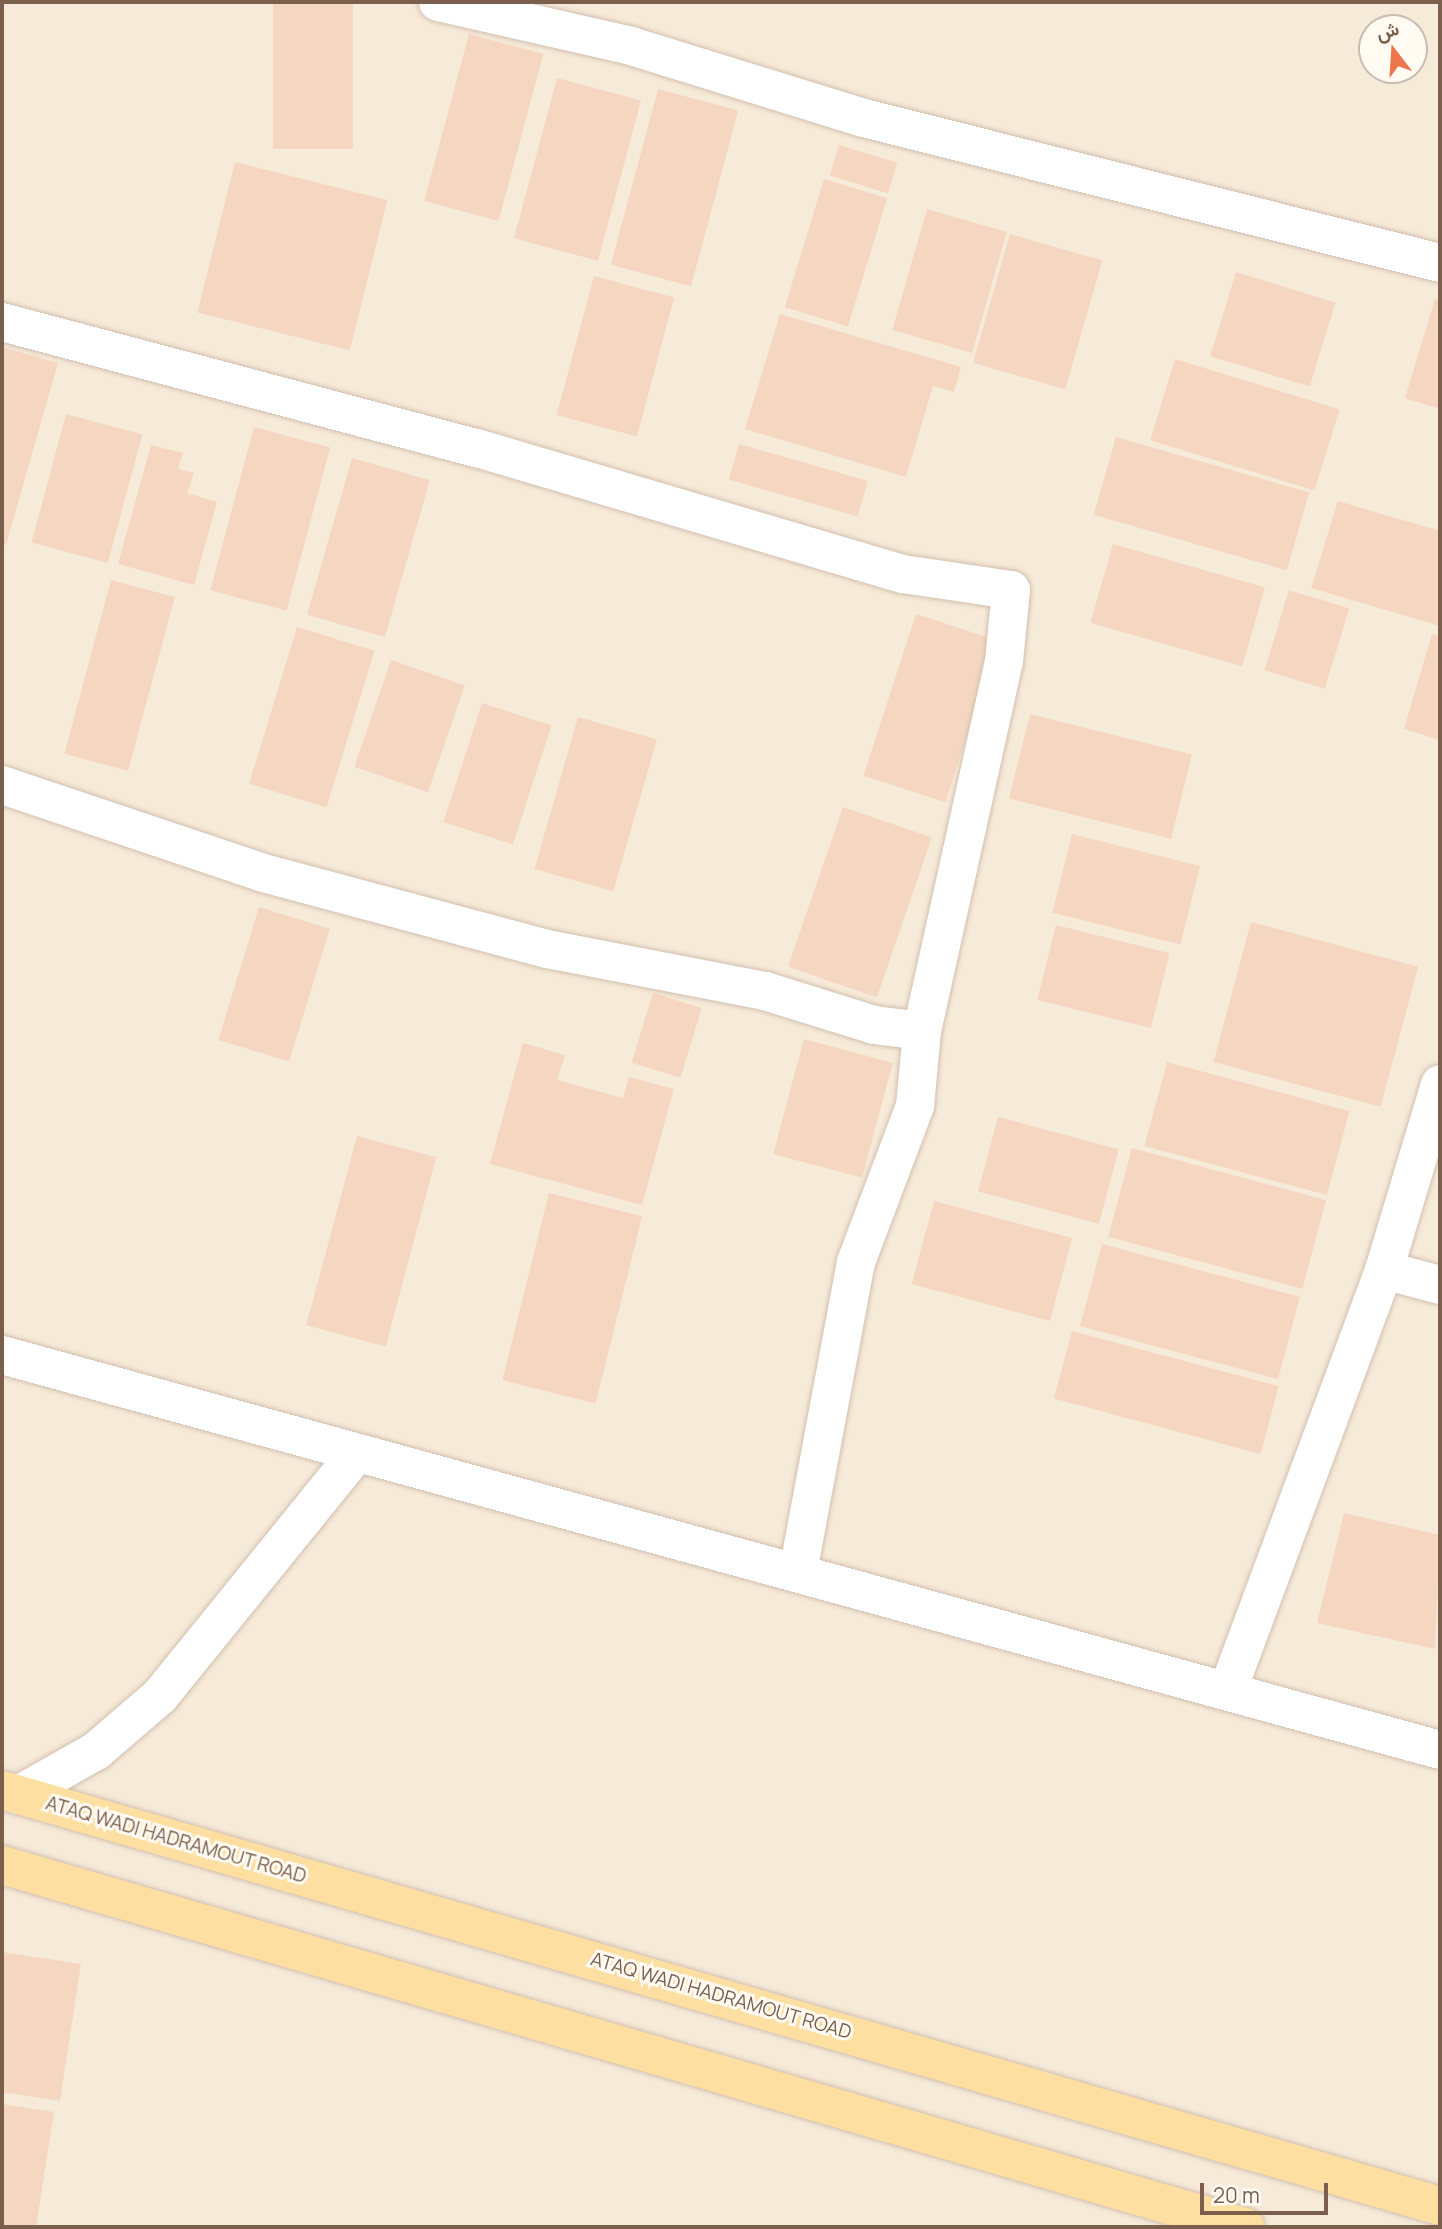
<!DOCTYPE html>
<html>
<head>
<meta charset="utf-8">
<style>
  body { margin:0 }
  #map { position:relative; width:1442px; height:2229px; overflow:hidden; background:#fef7eb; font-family:Manrope,Vazirmatn,sans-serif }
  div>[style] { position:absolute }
  .residential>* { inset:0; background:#f6ead9 }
  .building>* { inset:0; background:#f5d7c1; transform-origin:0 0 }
  .roads { filter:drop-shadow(0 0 2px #d2bfaf) drop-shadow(0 0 2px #d2bfaf) }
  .minor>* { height:38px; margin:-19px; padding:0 19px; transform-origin:19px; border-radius:19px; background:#fff }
  .major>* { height:38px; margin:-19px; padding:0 19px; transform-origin:19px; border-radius:19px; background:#fedfa2 }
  span { translate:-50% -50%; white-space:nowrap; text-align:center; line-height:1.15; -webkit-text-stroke:6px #fffbf3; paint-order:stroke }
  .street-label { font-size:19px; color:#7b5e4b }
  .frame { position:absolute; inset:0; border:4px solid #7b5e4b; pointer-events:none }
  .north { position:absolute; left:1358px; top:14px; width:70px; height:70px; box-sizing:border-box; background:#fffbf3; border:2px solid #cabcb0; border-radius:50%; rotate:343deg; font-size:19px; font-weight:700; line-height:28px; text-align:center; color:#7b5e4b }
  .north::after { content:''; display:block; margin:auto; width:24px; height:32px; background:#ec754c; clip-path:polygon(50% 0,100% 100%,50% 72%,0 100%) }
  .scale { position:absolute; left:1200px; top:2183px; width:128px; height:32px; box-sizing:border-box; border:4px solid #7b5e4b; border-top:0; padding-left:9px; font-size:21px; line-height:24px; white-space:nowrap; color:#7b5e4b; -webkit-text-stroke:5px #fffbf3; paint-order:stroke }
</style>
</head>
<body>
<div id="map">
  <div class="residential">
    <div style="clip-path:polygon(evenodd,2px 2px,1440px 2px,1440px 2227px,2px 2227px,2px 2px,1372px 28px,1414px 28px,1414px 70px,1372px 70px,1372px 28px)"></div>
  </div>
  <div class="building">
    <div style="left:273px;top:2px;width:80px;height:147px"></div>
    <div style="left:469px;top:34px;width:77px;height:173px;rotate:15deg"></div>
    <div style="left:557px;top:78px;width:87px;height:166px;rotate:15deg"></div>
    <div style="left:658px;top:89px;width:83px;height:182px;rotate:15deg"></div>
    <div style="left:839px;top:145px;width:61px;height:32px;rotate:17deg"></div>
    <div style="left:235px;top:162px;width:157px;height:155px;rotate:14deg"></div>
    <div style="left:824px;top:179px;width:66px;height:134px;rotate:17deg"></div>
    <div style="left:927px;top:209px;width:83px;height:126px;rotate:16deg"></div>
    <div style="left:1010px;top:234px;width:96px;height:134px;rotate:16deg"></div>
    <div style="left:1236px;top:272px;width:104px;height:88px;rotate:17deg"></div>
    <div style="left:594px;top:276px;width:83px;height:144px;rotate:15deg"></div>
    <div style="clip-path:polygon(1435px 299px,1440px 301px,1440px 409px,1405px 398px)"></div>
    <div style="clip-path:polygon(780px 314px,961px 367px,954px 392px,933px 386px,906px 477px,745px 429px)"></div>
    <div style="clip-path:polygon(2px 347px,58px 363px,6px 545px,2px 544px)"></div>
    <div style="left:1175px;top:359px;width:172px;height:85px;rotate:17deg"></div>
    <div style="left:66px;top:414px;width:79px;height:133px;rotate:15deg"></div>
    <div style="left:254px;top:427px;width:79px;height:169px;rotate:15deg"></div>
    <div style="left:1116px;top:437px;width:201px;height:81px;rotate:16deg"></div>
    <div style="left:739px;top:444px;width:134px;height:37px;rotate:16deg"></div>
    <div style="clip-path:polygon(151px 445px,183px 453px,178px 469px,194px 473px,187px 493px,217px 502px,194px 585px,118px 564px)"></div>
    <div style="left:352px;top:458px;width:81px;height:163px;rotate:16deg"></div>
    <div style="clip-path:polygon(1338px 501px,1440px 531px,1440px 626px,1311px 588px)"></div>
    <div style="left:1113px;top:544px;width:158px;height:82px;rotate:16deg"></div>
    <div style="left:111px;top:580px;width:66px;height:180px;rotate:15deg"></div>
    <div style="left:1289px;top:590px;width:63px;height:84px;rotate:17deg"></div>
    <div style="left:916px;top:614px;width:86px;height:170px;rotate:18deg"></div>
    <div style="left:297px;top:627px;width:81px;height:164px;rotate:17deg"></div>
    <div style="clip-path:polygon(1432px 634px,1440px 636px,1440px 740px,1404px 729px)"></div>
    <div style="left:391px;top:660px;width:78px;height:113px;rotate:19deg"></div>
    <div style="left:482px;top:703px;width:73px;height:125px;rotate:18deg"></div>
    <div style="left:1030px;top:714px;width:167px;height:87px;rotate:14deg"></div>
    <div style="left:578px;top:717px;width:82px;height:158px;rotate:16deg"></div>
    <div style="left:843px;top:807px;width:94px;height:169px;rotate:19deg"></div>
    <div style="left:1072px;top:834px;width:132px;height:81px;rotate:14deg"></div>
    <div style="left:259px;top:907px;width:74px;height:139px;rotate:17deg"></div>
    <div style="left:1251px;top:922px;width:173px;height:145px;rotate:15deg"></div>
    <div style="left:1056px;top:925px;width:117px;height:77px;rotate:14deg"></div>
    <div style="left:653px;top:993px;width:51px;height:73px;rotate:17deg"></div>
    <div style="left:804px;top:1039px;width:92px;height:119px;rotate:15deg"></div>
    <div style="clip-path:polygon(523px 1043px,565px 1055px,557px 1080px,623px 1098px,629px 1077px,674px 1089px,642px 1205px,490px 1164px)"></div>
    <div style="left:1167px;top:1062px;width:189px;height:87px;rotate:15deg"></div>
    <div style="left:998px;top:1117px;width:125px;height:77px;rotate:15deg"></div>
    <div style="left:357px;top:1136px;width:82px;height:196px;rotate:15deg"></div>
    <div style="left:1132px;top:1148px;width:201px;height:92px;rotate:15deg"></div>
    <div style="left:549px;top:1193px;width:96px;height:193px;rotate:14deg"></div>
    <div style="left:934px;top:1201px;width:143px;height:86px;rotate:15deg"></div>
    <div style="left:1102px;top:1244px;width:205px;height:85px;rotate:15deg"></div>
    <div style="left:1072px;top:1331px;width:214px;height:70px;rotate:15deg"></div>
    <div style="clip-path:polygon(1344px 1513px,1440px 1535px,1435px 1649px,1317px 1623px)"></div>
    <div style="clip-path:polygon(2px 1952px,81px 1964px,60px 2101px,2px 2092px)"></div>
    <div style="clip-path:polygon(2px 2104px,54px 2112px,36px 2227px,2px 2227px)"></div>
  </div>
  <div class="roads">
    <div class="minor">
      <div style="left:438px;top:2px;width:198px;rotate:12.8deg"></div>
      <div style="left:631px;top:46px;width:244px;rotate:17.2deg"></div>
      <div style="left:864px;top:118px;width:594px;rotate:14.13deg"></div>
      <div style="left:2px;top:322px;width:491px;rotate:14.9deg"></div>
      <div style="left:477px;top:448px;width:444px;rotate:16.5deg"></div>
      <div style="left:903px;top:574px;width:109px;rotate:8.4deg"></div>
      <div style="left:1011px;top:590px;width:71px;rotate:95.6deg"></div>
      <div style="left:1004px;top:661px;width:379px;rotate:102.5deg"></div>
      <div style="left:2px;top:785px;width:272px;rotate:18.6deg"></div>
      <div style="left:260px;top:872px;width:297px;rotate:15deg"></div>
      <div style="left:547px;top:949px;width:222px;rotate:10.9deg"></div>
      <div style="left:765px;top:991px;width:114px;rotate:17.3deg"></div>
      <div style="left:874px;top:1025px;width:48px;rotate:7.1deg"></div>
      <div style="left:922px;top:1031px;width:75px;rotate:95.3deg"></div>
      <div style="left:915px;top:1106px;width:167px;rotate:110.7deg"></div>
      <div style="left:856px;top:1262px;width:316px;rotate:100.6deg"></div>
      <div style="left:1384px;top:1270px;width:58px;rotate:15deg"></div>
      <div style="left:2px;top:1355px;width:1491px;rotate:15.36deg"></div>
      <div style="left:1229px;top:1687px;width:445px;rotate:-69.6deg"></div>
      <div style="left:1384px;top:1270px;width:194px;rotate:-73.2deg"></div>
      <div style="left:18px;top:1795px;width:90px;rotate:-29.4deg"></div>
      <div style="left:96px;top:1751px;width:84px;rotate:-40.7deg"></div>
      <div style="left:160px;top:1696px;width:313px;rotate:-51deg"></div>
    </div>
    <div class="major">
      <div style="left:2px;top:1790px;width:1497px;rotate:16.13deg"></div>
      <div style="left:2px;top:1865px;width:1295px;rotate:16.24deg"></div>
    </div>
  </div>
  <div class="street-label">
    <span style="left:176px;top:1840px;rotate:16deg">ATAQ WADI HADRAMOUT ROAD</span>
    <span style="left:721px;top:1996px;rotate:16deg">ATAQ WADI HADRAMOUT ROAD</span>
  </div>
  <div class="frame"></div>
  <div class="north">ش</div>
  <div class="scale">20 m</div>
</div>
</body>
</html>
